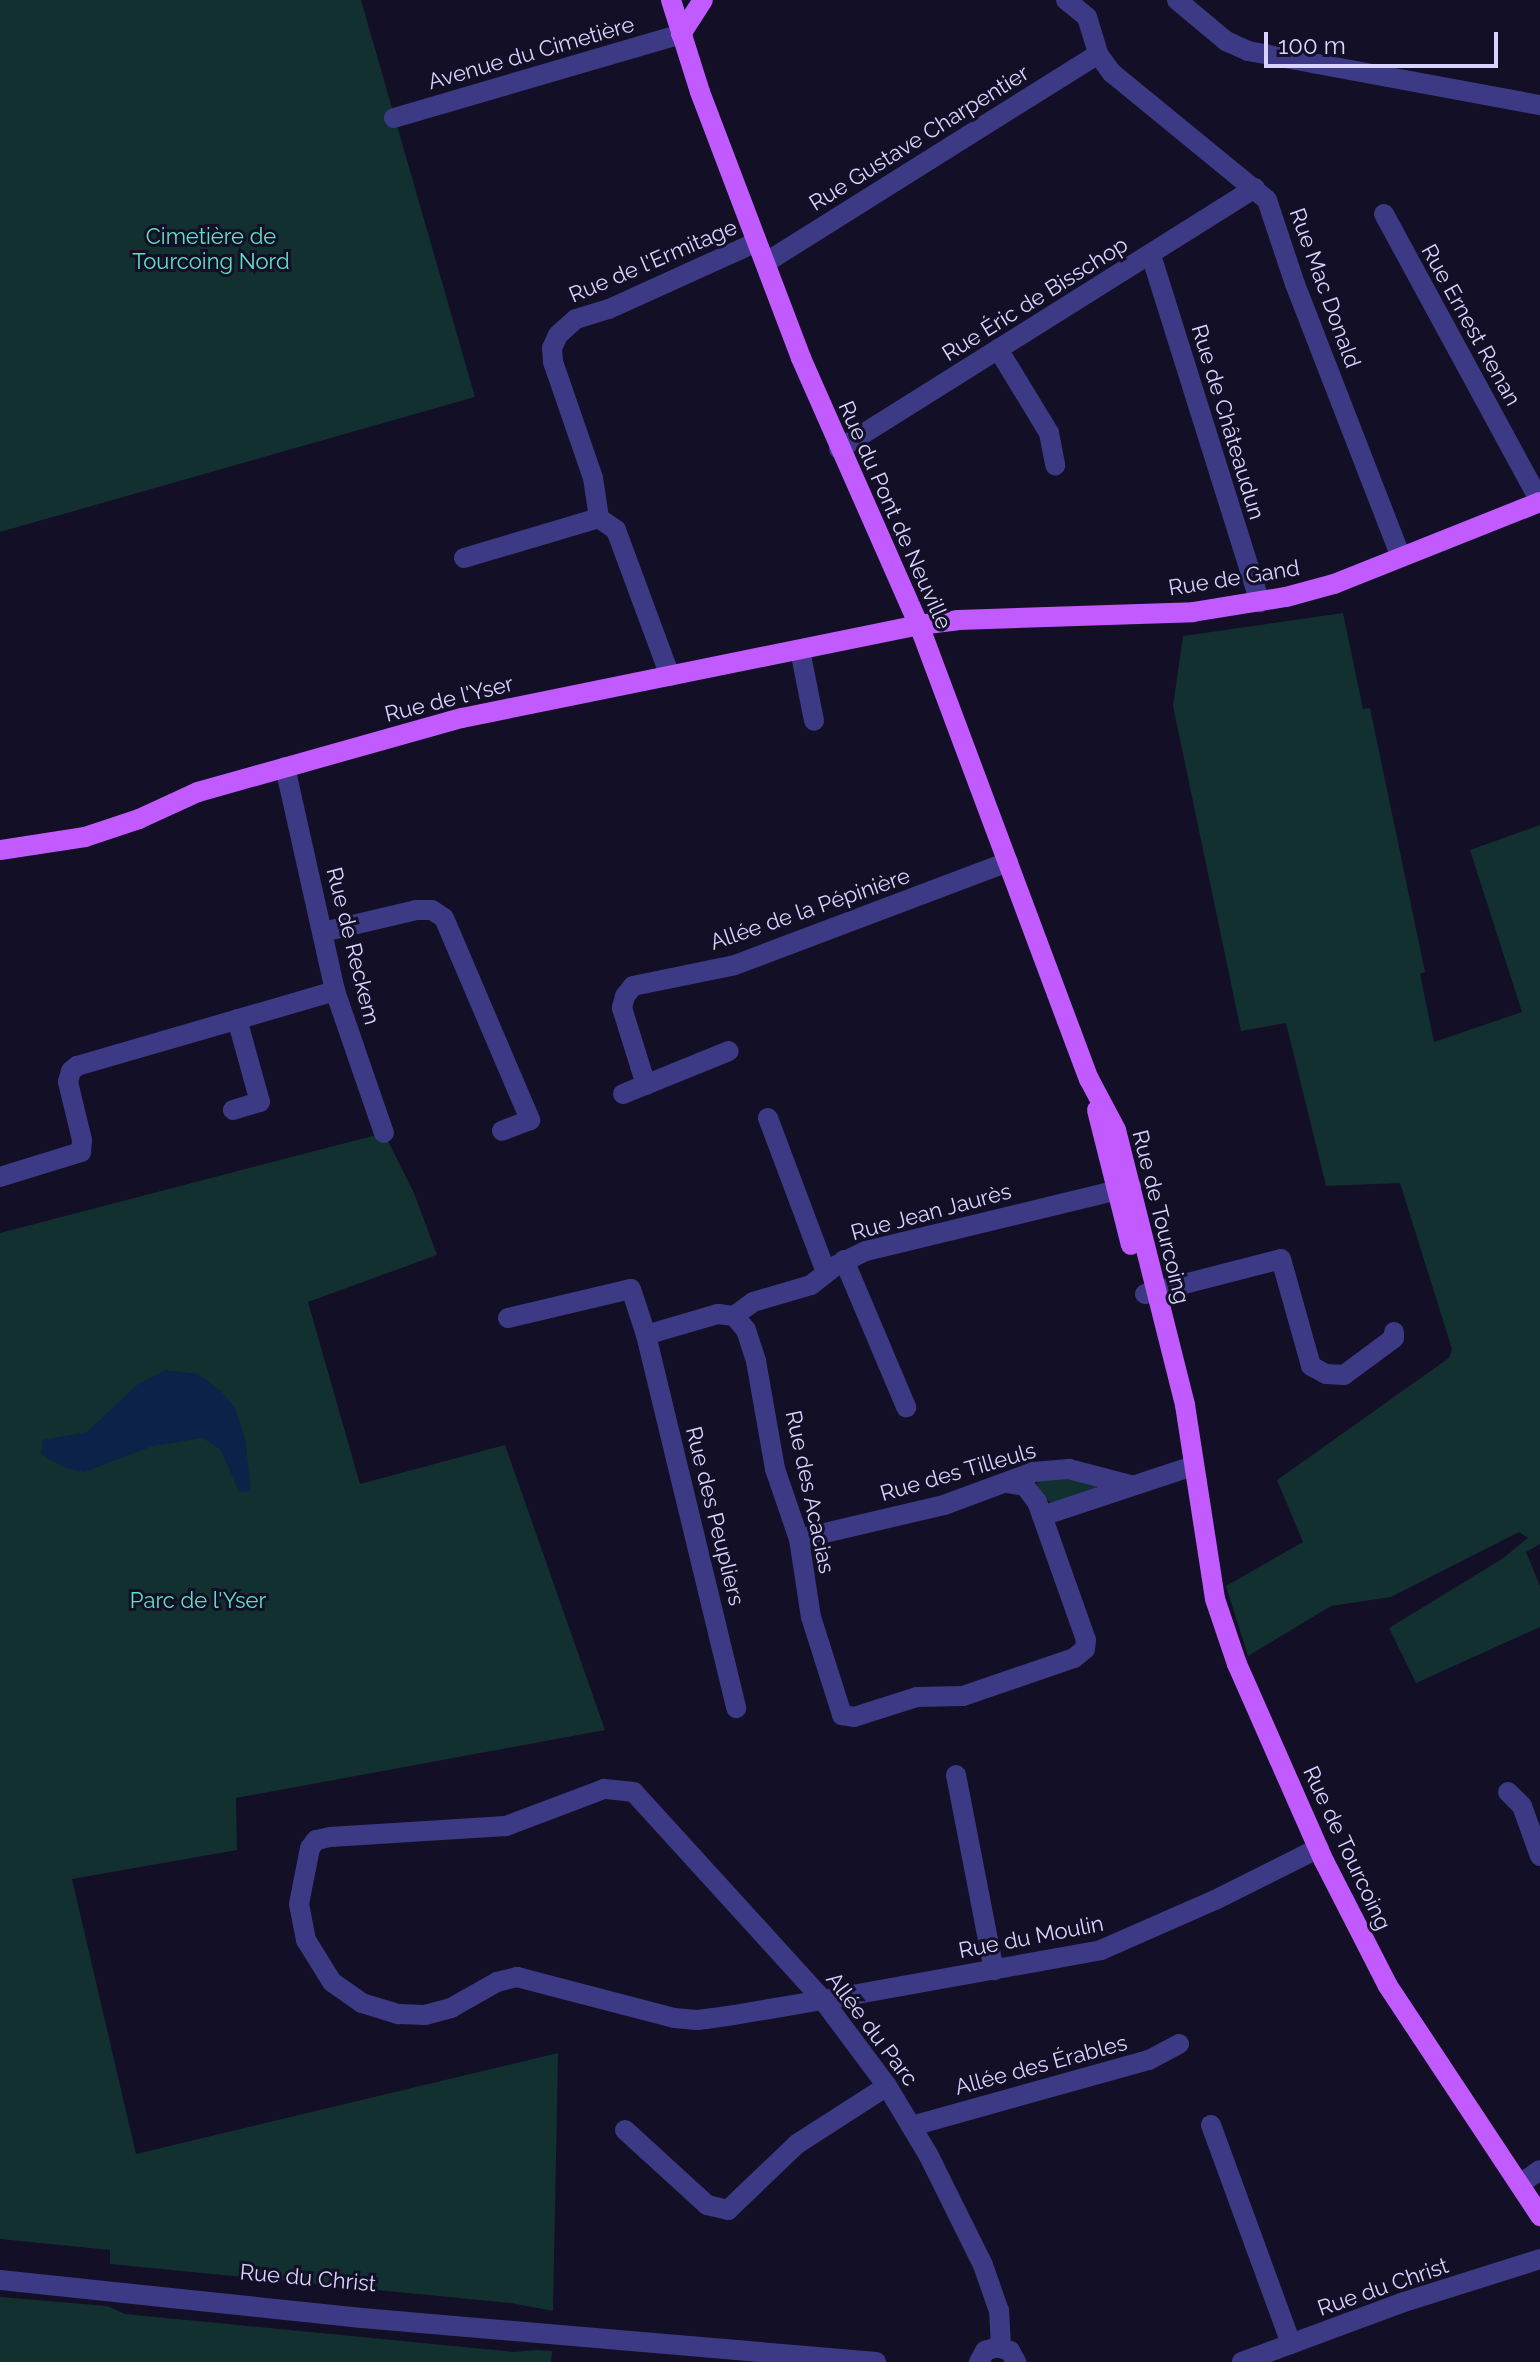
<!DOCTYPE html>
<html>
<head>
<meta charset="utf-8">
<style>
  body { margin:0 }
  #map { position:relative; width:1540px; height:2362px; overflow:hidden; background:#130f26; font-family:Raleway,sans-serif }
  div>[style] { position:absolute }
  .green>* { inset:0; background:#12302f }
  .water>* { inset:0; background:#0c2248 }
  .minor>* { height:20px; margin:-10px; padding:0 10px; transform-origin:10px; border-radius:10px; background:#3d3a85 }
  .major>* { height:20px; margin:-10px; padding:0 10px; transform-origin:10px; border-radius:10px; background:#c25bff }
  span { translate:-50% -50%; white-space:nowrap; text-align:center; line-height:1.15; -webkit-text-stroke:6px #130f26; paint-order:stroke }
  .street-label { font-size:22px; color:#d9d4ff }
  .park-label { font-size:22px; color:#5fe0c0 }
  .scale { position:absolute; left:1264px; top:32px; width:234px; height:36px; box-sizing:border-box; border:4px solid #d9d4ff; border-top:0; padding-left:10px; font-size:24px; line-height:28px; white-space:nowrap; color:#d9d4ff; -webkit-text-stroke:6px #130f26; paint-order:stroke }
</style>
</head>
<body>
<div id="map">
  <div class="green">
    <div style="clip-path:polygon(0 0,361px 0,475px 397px,0 532px)"></div>
    <div style="clip-path:polygon(1343px 613px,1363px 709px,1370px 708px,1425px 972px,1420px 974px,1434px 1042px,1522px 1012px,1470px 850px,1540px 825px,1540px 1544px,1526px 1552px,1540px 1586px,1540px 1627px,1416px 1683px,1389px 1628px,1502px 1559px,1528px 1538px,1519px 1532px,1391px 1597px,1331px 1606px,1248px 1656px,1226px 1586px,1303px 1542px,1277px 1480px,1449px 1358px,1452px 1349px,1400px 1183px,1326px 1186px,1286px 1023px,1241px 1031px,1173px 706px,1183px 636px)"></div>
    <div style="clip-path:polygon(384px 1133px,414px 1193px,437px 1255px,308px 1302px,360px 1484px,505px 1445px,605px 1730px,236px 1798px,237px 1850px,72px 1879px,136px 2154px,558px 2053px,553px 2311px,511px 2303px,110px 2264px,110px 2250px,0 2239px,0 1233px)"></div>
    <div style="clip-path:polygon(1060px 1474px,1096px 1485px,1096px 1489px,1058px 1503px,1050px 1502px,1038px 1490px,1037px 1480px)"></div>
    <div style="clip-path:polygon(0 2297px,107px 2306px,125px 2314px,514px 2352px,537px 2350px,552px 2351px,551px 2362px,0 2362px)"></div>
  </div>
  <div class="water">
    <div style="clip-path:polygon(166px 1370px,198px 1374px,221px 1391px,235px 1408px,245px 1438px,251px 1491px,239px 1492px,221px 1450px,203px 1438px,153px 1446px,84px 1472px,65px 1468px,41px 1454px,43px 1440px,87px 1432px,138px 1384px)"></div>
  </div>
  <div class="minor">
    <div style="left:1066px;top:0;width:27px;rotate:39deg"></div>
    <div style="left:1087px;top:17px;width:39px;rotate:73deg"></div>
    <div style="left:1098px;top:54px;width:24px;rotate:54deg"></div>
    <div style="left:1112px;top:73px;width:200px;rotate:39.3deg"></div>
    <div style="left:1267px;top:200px;width:89px;rotate:71.6deg"></div>
    <div style="left:1295px;top:284px;width:293px;rotate:68.8deg"></div>
    <div style="left:1177px;top:0;width:64px;rotate:39.9deg"></div>
    <div style="left:1226px;top:41px;width:24px;rotate:24deg"></div>
    <div style="left:1248px;top:51px;width:297px;rotate:10.5deg"></div>
    <div style="left:394px;top:118px;width:299px;rotate:-16.3deg"></div>
    <div style="left:1384px;top:214px;width:327px;rotate:61.5deg"></div>
    <div style="left:1151px;top:255px;width:364px;rotate:72.6deg"></div>
    <div style="left:765px;top:263px;width:393px;rotate:-32.1deg"></div>
    <div style="left:998px;top:349px;width:98px;rotate:58.7deg"></div>
    <div style="left:1049px;top:433px;width:33px;rotate:79deg"></div>
    <div style="left:839px;top:449px;width:491px;rotate:-32.1deg"></div>
    <div style="left:464px;top:558px;width:141px;rotate:-16.5deg"></div>
    <div style="left:800px;top:650px;width:72px;rotate:78.8deg"></div>
    <div style="left:670px;top:676px;width:156px;rotate:-110.3deg"></div>
    <div style="left:616px;top:530px;width:21px;rotate:-145deg"></div>
    <div style="left:599px;top:518px;width:40px;rotate:-98.5deg"></div>
    <div style="left:593px;top:478px;width:123px;rotate:-109deg"></div>
    <div style="left:553px;top:362px;width:14px;rotate:-94deg"></div>
    <div style="left:552px;top:348px;width:14px;rotate:-65deg"></div>
    <div style="left:558px;top:335px;width:24px;rotate:-42deg"></div>
    <div style="left:576px;top:319px;width:34px;rotate:-17deg"></div>
    <div style="left:609px;top:309px;width:162px;rotate:-24.4deg"></div>
    <div style="left:285px;top:767px;width:230px;rotate:77.4deg"></div>
    <div style="left:335px;top:991px;width:150px;rotate:71deg"></div>
    <div style="left:323px;top:932px;width:96px;rotate:-13.3deg"></div>
    <div style="left:416px;top:910px;width:16px"></div>
    <div style="left:432px;top:910px;width:14px;rotate:34deg"></div>
    <div style="left:444px;top:918px;width:220px;rotate:66.9deg"></div>
    <div style="left:530px;top:1120px;width:30px;rotate:159deg"></div>
    <div style="left:646px;top:1085px;width:81px;rotate:-107.3deg"></div>
    <div style="left:622px;top:1008px;width:12px;rotate:-76deg"></div>
    <div style="left:625px;top:996px;width:13px;rotate:-51deg"></div>
    <div style="left:633px;top:986px;width:104px;rotate:-11.6deg"></div>
    <div style="left:735px;top:965px;width:292px;rotate:-20.7deg"></div>
    <div style="left:623px;top:1094px;width:114px;rotate:-22.1deg"></div>
    <div style="left:233px;top:1110px;width:28px;rotate:-17deg"></div>
    <div style="left:260px;top:1102px;width:86px;rotate:-105.5deg"></div>
    <div style="left:768px;top:1118px;width:165px;rotate:69.4deg"></div>
    <div style="left:0;top:1177px;width:85px;rotate:-17.2deg"></div>
    <div style="left:81px;top:1152px;width:12px;rotate:-85deg"></div>
    <div style="left:82px;top:1140px;width:60px;rotate:-103.6deg"></div>
    <div style="left:68px;top:1082px;width:11px;rotate:-75deg"></div>
    <div style="left:71px;top:1071px;width:8px;rotate:-40deg"></div>
    <div style="left:77px;top:1066px;width:269px;rotate:-16.2deg"></div>
    <div style="left:844px;top:1260px;width:160px;rotate:67.1deg"></div>
    <div style="left:1145px;top:1294px;width:140px;rotate:-14.4deg"></div>
    <div style="left:1281px;top:1259px;width:111px;rotate:74.3deg"></div>
    <div style="left:1311px;top:1366px;width:17px;rotate:28deg"></div>
    <div style="left:1326px;top:1374px;width:18px;rotate:3deg"></div>
    <div style="left:1344px;top:1375px;width:62px;rotate:-36.5deg"></div>
    <div style="left:1394px;top:1338px;width:6px;rotate:-90deg"></div>
    <div style="left:734px;top:1316px;width:18px;rotate:49deg"></div>
    <div style="left:746px;top:1330px;width:33px;rotate:72deg"></div>
    <div style="left:756px;top:1361px;width:110px;rotate:80deg"></div>
    <div style="left:775px;top:1469px;width:74px;rotate:71.1deg"></div>
    <div style="left:799px;top:1539px;width:79px;rotate:81.3deg"></div>
    <div style="left:811px;top:1617px;width:103px;rotate:72.4deg"></div>
    <div style="left:842px;top:1715px;width:12px;rotate:9deg"></div>
    <div style="left:854px;top:1717px;width:66px;rotate:-17.6deg"></div>
    <div style="left:917px;top:1697px;width:46px;rotate:-1.2deg"></div>
    <div style="left:963px;top:1696px;width:117px;rotate:-18.9deg"></div>
    <div style="left:1074px;top:1658px;width:14px;rotate:-39deg"></div>
    <div style="left:1085px;top:1649px;width:9px;rotate:-84deg"></div>
    <div style="left:1086px;top:1640px;width:146px;rotate:-109.5deg"></div>
    <div style="left:1037px;top:1502px;width:20px;rotate:-127deg"></div>
    <div style="left:1025px;top:1486px;width:17px;rotate:-170deg"></div>
    <div style="left:734px;top:1316px;width:24px;rotate:-36deg"></div>
    <div style="left:753px;top:1302px;width:60px;rotate:-16.3deg"></div>
    <div style="left:811px;top:1285px;width:31px;rotate:-38deg"></div>
    <div style="left:835px;top:1266px;width:34px;rotate:-26deg"></div>
    <div style="left:866px;top:1251px;width:273px;rotate:-13.6deg"></div>
    <div style="left:508px;top:1318px;width:126px;rotate:-13.3deg"></div>
    <div style="left:631px;top:1289px;width:48px;rotate:71.9deg"></div>
    <div style="left:646px;top:1335px;width:75px;rotate:-16.3deg"></div>
    <div style="left:718px;top:1314px;width:16px;rotate:7deg"></div>
    <div style="left:646px;top:1335px;width:384px;rotate:76.4deg"></div>
    <div style="left:1042px;top:1516px;width:159px;rotate:-18.3deg"></div>
    <div style="left:799px;top:1539px;width:149px;rotate:-13.2deg"></div>
    <div style="left:944px;top:1505px;width:95px;rotate:-20.3deg"></div>
    <div style="left:1033px;top:1472px;width:36px;rotate:-5deg"></div>
    <div style="left:1069px;top:1469px;width:63px;rotate:14.7deg"></div>
    <div style="left:956px;top:1775px;width:199px;rotate:79deg"></div>
    <div style="left:1508px;top:1792px;width:20px;rotate:45deg"></div>
    <div style="left:1522px;top:1806px;width:53px;rotate:70.2deg"></div>
    <div style="left:1211px;top:2125px;width:233px;rotate:69.9deg"></div>
    <div style="left:912px;top:2126px;width:246px;rotate:-15.6deg"></div>
    <div style="left:1149px;top:2060px;width:34px;rotate:-28deg"></div>
    <div style="left:625px;top:2130px;width:111px;rotate:42.4deg"></div>
    <div style="left:707px;top:2205px;width:22px;rotate:13deg"></div>
    <div style="left:728px;top:2210px;width:95px;rotate:-43.7deg"></div>
    <div style="left:797px;top:2144px;width:107px;rotate:-32.8deg"></div>
    <div style="left:1520px;top:2184px;width:24px;rotate:-35deg"></div>
    <div style="left:0;top:2280px;width:364px;rotate:6deg"></div>
    <div style="left:362px;top:2318px;width:516px;rotate:4.89deg"></div>
    <div style="left:1001px;top:2347px;width:36px;rotate:-93deg"></div>
    <div style="left:999px;top:2311px;width:49px;rotate:-109.2deg"></div>
    <div style="left:983px;top:2265px;width:122px;rotate:-116.4deg"></div>
    <div style="left:929px;top:2156px;width:82px;rotate:-121deg"></div>
    <div style="left:887px;top:2086px;width:107px;rotate:-126.7deg"></div>
    <div style="left:823px;top:2000px;width:281px;rotate:-132.3deg"></div>
    <div style="left:634px;top:1792px;width:30px;rotate:-174deg"></div>
    <div style="left:604px;top:1789px;width:105px;rotate:159.3deg"></div>
    <div style="left:506px;top:1826px;width:176px;rotate:176.4deg"></div>
    <div style="left:330px;top:1837px;width:14px;rotate:168deg"></div>
    <div style="left:316px;top:1840px;width:10px;rotate:127deg"></div>
    <div style="left:310px;top:1848px;width:57px;rotate:101.1deg"></div>
    <div style="left:299px;top:1904px;width:37px;rotate:79deg"></div>
    <div style="left:306px;top:1940px;width:49px;rotate:58.2deg"></div>
    <div style="left:332px;top:1982px;width:37px;rotate:35deg"></div>
    <div style="left:362px;top:2003px;width:38px;rotate:17deg"></div>
    <div style="left:398px;top:2014px;width:27px;rotate:2deg"></div>
    <div style="left:425px;top:2015px;width:27px;rotate:-15deg"></div>
    <div style="left:451px;top:2008px;width:53px;rotate:-29.5deg"></div>
    <div style="left:497px;top:1982px;width:21px;rotate:-14deg"></div>
    <div style="left:517px;top:1977px;width:162px;rotate:14.6deg"></div>
    <div style="left:674px;top:2018px;width:23px;rotate:5deg"></div>
    <div style="left:697px;top:2020px;width:9px;rotate:-6deg"></div>
    <div style="left:706px;top:2019px;width:28px;rotate:-8deg"></div>
    <div style="left:734px;top:2015px;width:90px;rotate:-9.6deg"></div>
    <div style="left:823px;top:2000px;width:18px;rotate:-9deg"></div>
    <div style="left:841px;top:1997px;width:264px;rotate:-10.2deg"></div>
    <div style="left:1101px;top:1950px;width:124px;rotate:-23.7deg"></div>
    <div style="left:1215px;top:1900px;width:116px;rotate:-26.6deg"></div>
    <div style="left:979px;top:2362px;width:13px;rotate:-61deg"></div>
    <div style="left:985px;top:2351px;width:13px;rotate:-18deg"></div>
    <div style="left:997px;top:2347px;width:14px;rotate:17deg"></div>
    <div style="left:1010px;top:2351px;width:13px;rotate:61deg"></div>
    <div style="left:1242px;top:2362px;width:173px;rotate:-20.3deg"></div>
    <div style="left:1404px;top:2302px;width:143px;rotate:-17.5deg"></div>
  </div>
  <div class="major">
    <div style="left:671px;top:0;width:96px;rotate:72.5deg"></div>
    <div style="left:700px;top:92px;width:285px;rotate:69.2deg"></div>
    <div style="left:801px;top:358px;width:292px;rotate:66.2deg"></div>
    <div style="left:919px;top:625px;width:485px;rotate:69.5deg"></div>
    <div style="left:1089px;top:1079px;width:58px;rotate:62.1deg"></div>
    <div style="left:1116px;top:1130px;width:284px;rotate:75.9deg"></div>
    <div style="left:1185px;top:1405px;width:196px;rotate:81.2deg"></div>
    <div style="left:1215px;top:1599px;width:69px;rotate:71.3deg"></div>
    <div style="left:1237px;top:1664px;width:215px;rotate:66.2deg"></div>
    <div style="left:1324px;top:1861px;width:140px;rotate:62.9deg"></div>
    <div style="left:1388px;top:1986px;width:276px;rotate:56.5deg"></div>
    <div style="left:681px;top:34px;width:40px;rotate:-57.1deg"></div>
    <div style="left:0;top:850px;width:86px;rotate:-8.7deg"></div>
    <div style="left:85px;top:837px;width:57px;rotate:-18.4deg"></div>
    <div style="left:139px;top:819px;width:65px;rotate:-24.6deg"></div>
    <div style="left:198px;top:792px;width:274px;rotate:-15.7deg"></div>
    <div style="left:462px;top:718px;width:466px;rotate:-11.5deg"></div>
    <div style="left:919px;top:625px;width:39px;rotate:-7deg"></div>
    <div style="left:958px;top:620px;width:235px;rotate:-1.9deg"></div>
    <div style="left:1193px;top:612px;width:94px;rotate:-9.2deg"></div>
    <div style="left:1286px;top:597px;width:50px;rotate:-15.2deg"></div>
    <div style="left:1334px;top:584px;width:222px;rotate:-21.7deg"></div>
    <div style="left:1097px;top:1110px;width:139px;rotate:75.9deg"></div>
  </div>
  <div class="street-label">
    <span style="left:531px;top:53px;rotate:-16deg">Avenue du Cimetière</span>
    <span style="left:919px;top:138px;rotate:-32deg">Rue Gustave Charpentier</span>
    <span style="left:653px;top:261px;rotate:-23deg">Rue de l'Ermitage</span>
    <span style="left:1325px;top:288px;rotate:70deg">Rue Mac Donald</span>
    <span style="left:1035px;top:299px;rotate:-32deg">Rue Éric de Bisschop</span>
    <span style="left:1471px;top:325px;rotate:61deg">Rue Ernest Renan</span>
    <span style="left:1228px;top:422px;rotate:73deg">Rue de Châteaudun</span>
    <span style="left:895px;top:515px;rotate:66deg">Rue du Pont de Neuville</span>
    <span style="left:1234px;top:578px;rotate:-9deg">Rue de Gand</span>
    <span style="left:449px;top:699px;rotate:-14deg">Rue de l'Yser</span>
    <span style="left:810px;top:909px;rotate:-19deg">Allée de la Pépinière</span>
    <span style="left:353px;top:946px;rotate:76deg">Rue de Reckem</span>
    <span style="left:931px;top:1212px;rotate:-15deg">Rue Jean Jaurès</span>
    <span style="left:1161px;top:1217px;rotate:76deg">Rue de Tourcoing</span>
    <span style="left:958px;top:1472px;rotate:-16deg">Rue des Tilleuls</span>
    <span style="left:810px;top:1492px;rotate:78deg">Rue des Acacias</span>
    <span style="left:715px;top:1516px;rotate:76deg">Rue des Peupliers</span>
    <span style="left:1347px;top:1848px;rotate:65deg">Rue de Tourcoing</span>
    <span style="left:1031px;top:1937px;rotate:-11deg">Rue du Moulin</span>
    <span style="left:872px;top:2029px;rotate:53deg">Allée du Parc</span>
    <span style="left:1041px;top:2065px;rotate:-15deg">Allée des Érables</span>
    <span style="left:308px;top:2278px;rotate:5deg">Rue du Christ</span>
    <span style="left:1383px;top:2287px;rotate:-19deg">Rue du Christ</span>
  </div>
  <div class="park-label">
    <span style="left:211px;top:249px">Cimetière de<br>Tourcoing Nord</span>
    <span style="left:198px;top:1601px">Parc de l'Yser</span>
  </div>
  <div class="scale">100 m</div>
</div>
</body>
</html>
